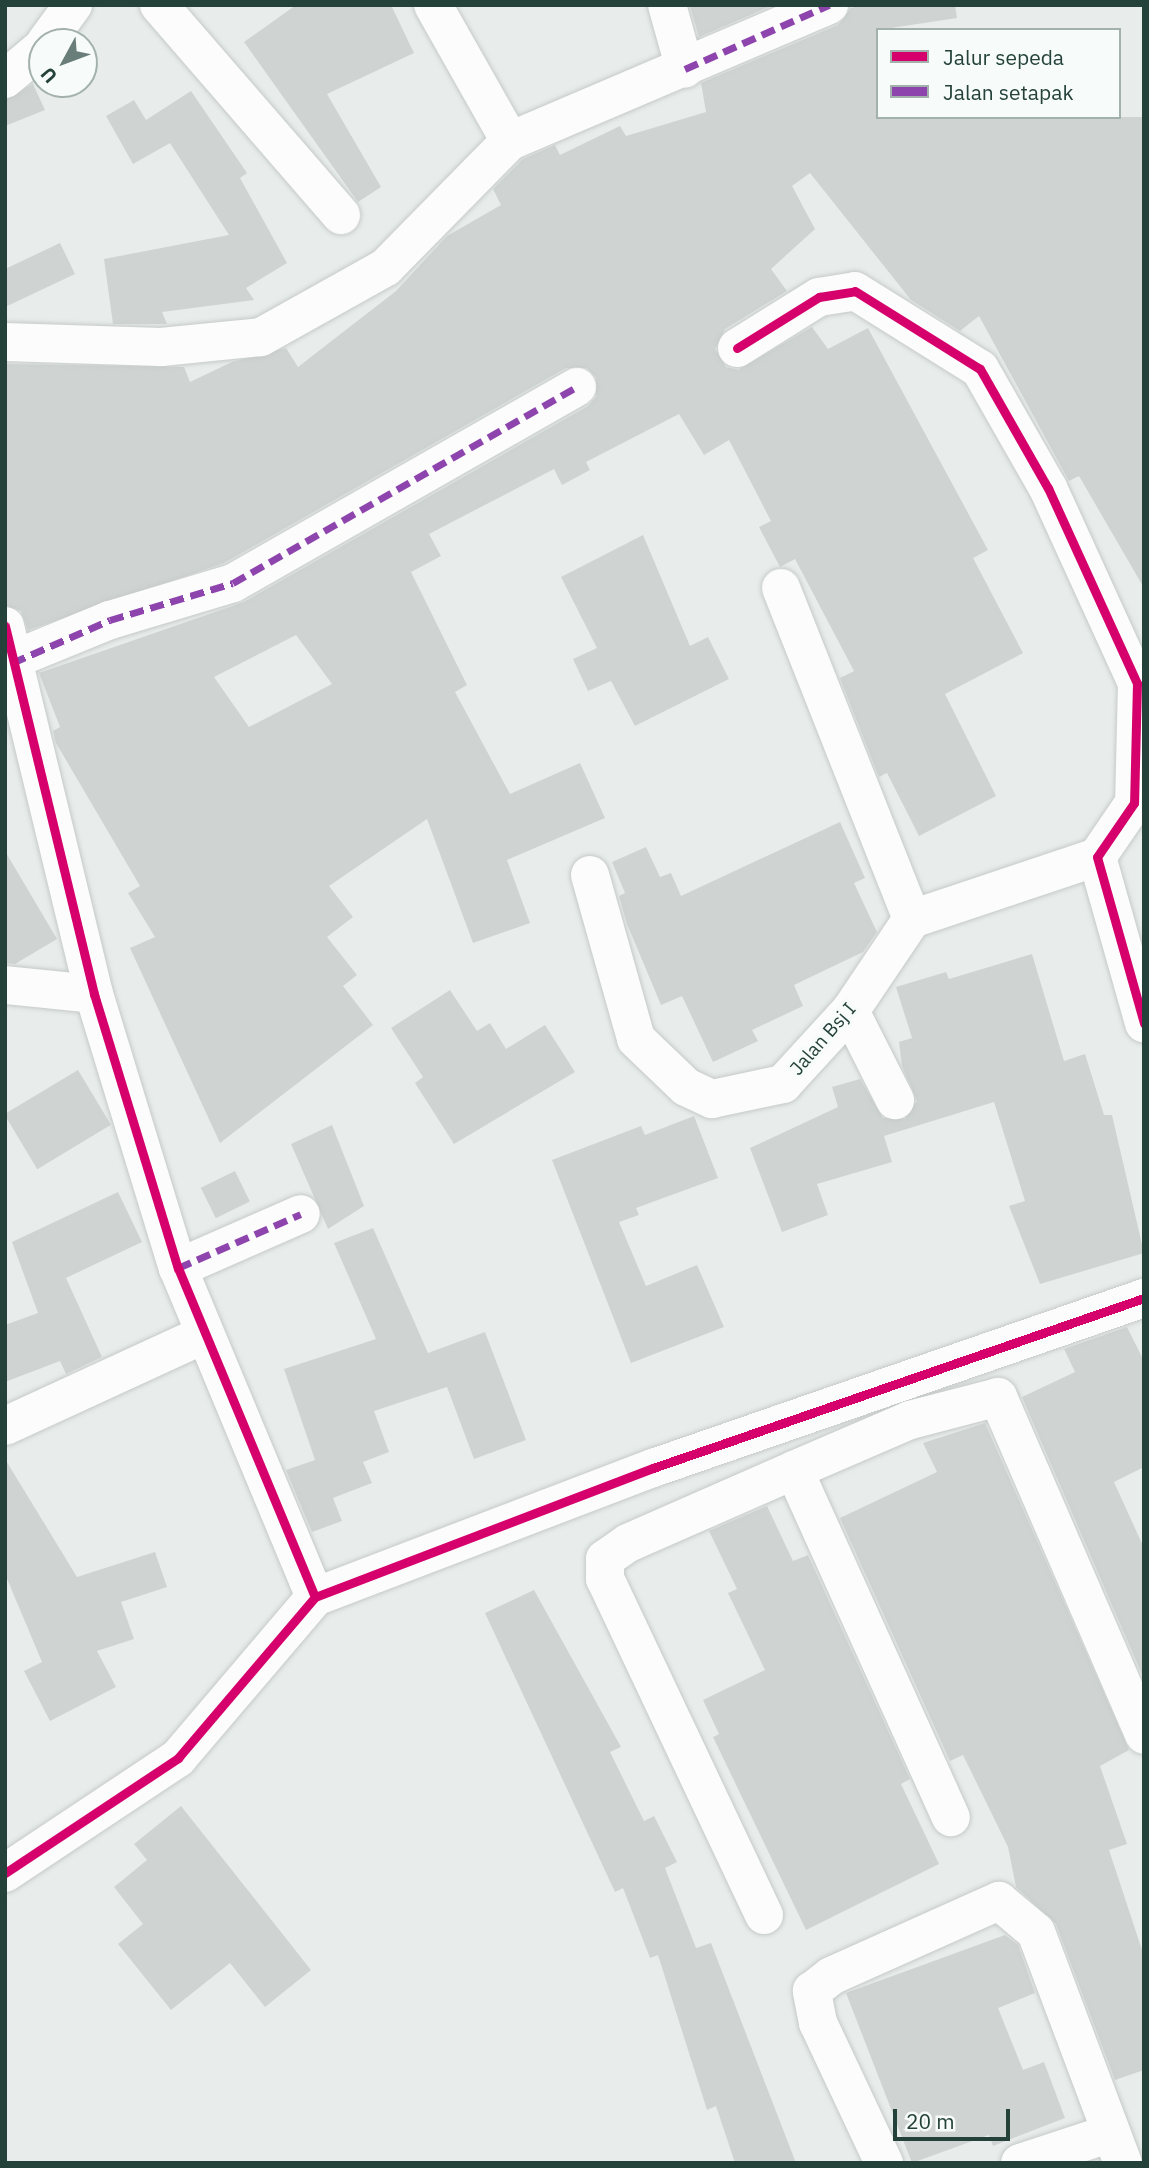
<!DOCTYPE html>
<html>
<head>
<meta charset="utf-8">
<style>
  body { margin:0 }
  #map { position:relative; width:1149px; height:2168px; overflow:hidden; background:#e8edeb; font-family:"IBM Plex Sans",sans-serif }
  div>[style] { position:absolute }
  .building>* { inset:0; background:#cfd4d2; transform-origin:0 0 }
  .roads { filter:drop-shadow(0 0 2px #c5cac8) drop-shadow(0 0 2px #c5cac8) }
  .street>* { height:38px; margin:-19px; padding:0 19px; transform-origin:19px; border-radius:19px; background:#fcfcfc }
  .quiet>* { height:7px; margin-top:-3.5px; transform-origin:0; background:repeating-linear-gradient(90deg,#8e44ad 0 14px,transparent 0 21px) }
  .cycleway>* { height:9px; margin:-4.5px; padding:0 4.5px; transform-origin:4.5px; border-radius:4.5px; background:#d6006c }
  span { translate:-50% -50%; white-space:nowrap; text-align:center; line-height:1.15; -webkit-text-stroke:7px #f7fbf9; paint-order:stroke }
  .street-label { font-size:19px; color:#24423a }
  .frame { position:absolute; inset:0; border:7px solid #24423a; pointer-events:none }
  .legend { position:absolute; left:876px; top:28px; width:245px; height:91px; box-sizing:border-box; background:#f7fbf9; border:2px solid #a3b1ad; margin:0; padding:9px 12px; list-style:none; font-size:21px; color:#24423a }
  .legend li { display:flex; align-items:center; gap:14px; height:35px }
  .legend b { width:35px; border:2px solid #a3b1ad }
  .north { position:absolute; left:28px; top:28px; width:70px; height:70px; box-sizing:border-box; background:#f7fbf9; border:2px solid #a3b1ad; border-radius:50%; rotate:229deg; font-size:19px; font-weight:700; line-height:28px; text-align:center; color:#24423a }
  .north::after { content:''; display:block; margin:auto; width:24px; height:32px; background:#697e78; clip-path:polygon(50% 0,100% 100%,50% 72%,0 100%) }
  .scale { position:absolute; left:893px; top:2109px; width:117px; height:32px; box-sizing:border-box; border:4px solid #24423a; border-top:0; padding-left:9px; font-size:21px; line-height:24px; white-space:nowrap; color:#24423a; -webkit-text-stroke:5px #f7fbf9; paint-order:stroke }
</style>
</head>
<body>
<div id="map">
  <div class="building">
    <div style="clip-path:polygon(296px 5px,391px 5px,414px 53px,327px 94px,381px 187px,358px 202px,244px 42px)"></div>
    <div style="clip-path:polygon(695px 5px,773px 5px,699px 37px,690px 6px)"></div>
    <div style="clip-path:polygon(evenodd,864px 5px,955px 5px,957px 18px,878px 30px,878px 117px,1144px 117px,1144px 588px,1079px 476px,1069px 481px,979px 316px,960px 331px,911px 300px,810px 173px,792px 186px,815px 229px,771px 269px,787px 291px,725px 329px,715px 349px,726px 367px,738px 370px,812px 327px,828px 349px,868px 328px,988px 550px,973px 558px,1023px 653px,945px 694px,996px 796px,919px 836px,887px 773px,879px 777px,840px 678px,854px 671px,795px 559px,780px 567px,759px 527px,771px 521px,729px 440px,704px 455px,679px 414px,586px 462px,590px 470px,562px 485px,554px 469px,429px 534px,441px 556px,411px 572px,467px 685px,455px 692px,510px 794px,580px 763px,605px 818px,507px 860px,530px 923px,473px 943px,427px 819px,329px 886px,353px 917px,327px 937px,357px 975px,343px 986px,373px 1025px,220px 1143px,130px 948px,155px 937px,128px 893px,140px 886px,56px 743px,53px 731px,60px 727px,39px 673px,244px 602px,588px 406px,596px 397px,596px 377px,587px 368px,566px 368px,224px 563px,28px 630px,21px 611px,5px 605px,5px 364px,184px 367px,190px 382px,232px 362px,286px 348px,298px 367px,396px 291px,447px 236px,501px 205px,493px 189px,523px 159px,555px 145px,560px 155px,620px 126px,626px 136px,706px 112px,701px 83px,838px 25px,851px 8px,864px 5px,296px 635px,332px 684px,249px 727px,214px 677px,296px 635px)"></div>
    <div style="clip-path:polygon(33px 84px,45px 110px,5px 126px,5px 100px)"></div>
    <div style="clip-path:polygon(191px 91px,247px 173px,240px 178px,287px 263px,246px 288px,254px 300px,162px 312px,167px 324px,113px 324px,104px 259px,229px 235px,170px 143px,133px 164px,106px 116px,134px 100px,146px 120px)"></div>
    <div style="clip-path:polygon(60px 243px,75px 274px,5px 307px,5px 269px)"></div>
    <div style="clip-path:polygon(643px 535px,690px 646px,708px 637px,729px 679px,635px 726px,611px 681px,588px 691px,573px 659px,597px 648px,561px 577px)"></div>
    <div style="clip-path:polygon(840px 822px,865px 878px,854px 883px,877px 932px,863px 952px,794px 985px,803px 1006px,752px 1030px,758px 1041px,713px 1062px,682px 996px,661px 1005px,627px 924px,619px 896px,625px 893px,612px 862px,646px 847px,660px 877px,671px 873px,681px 896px)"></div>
    <div style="clip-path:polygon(5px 851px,57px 939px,15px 964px,5px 963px)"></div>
    <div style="clip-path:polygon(1032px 954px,1064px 1061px,1085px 1054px,1104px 1115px,1112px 1115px,1144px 1253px,1040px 1284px,1009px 1206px,1025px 1201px,994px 1102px,884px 1136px,892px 1162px,817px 1184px,828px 1215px,782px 1232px,750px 1148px,838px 1107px,832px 1087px,860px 1079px,883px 1118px,905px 1119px,917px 1101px,902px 1066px,899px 1042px,912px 1038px,896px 987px,946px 972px,949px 979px)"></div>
    <div style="clip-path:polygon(450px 990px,477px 1031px,490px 1023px,506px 1049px,545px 1025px,575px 1072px,454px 1144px,415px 1083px,423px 1077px,391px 1028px)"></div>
    <div style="left:78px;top:1070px;width:64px;height:86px;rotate:59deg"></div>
    <div style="clip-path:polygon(694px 1116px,718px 1178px,636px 1208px,639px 1215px,619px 1222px,646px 1286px,697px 1265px,724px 1327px,631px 1363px,552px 1160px,641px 1126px,645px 1135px)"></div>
    <div style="clip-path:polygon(332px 1125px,364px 1206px,328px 1229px,291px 1144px)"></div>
    <div style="left:235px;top:1171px;width:34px;height:38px;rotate:64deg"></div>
    <div style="clip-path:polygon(118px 1192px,142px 1242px,66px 1278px,102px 1357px,66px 1374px,60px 1361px,5px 1382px,5px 1325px,38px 1313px,12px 1242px)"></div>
    <div style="clip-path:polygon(373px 1228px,428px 1353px,485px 1332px,526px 1440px,474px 1459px,447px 1387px,374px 1411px,389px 1452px,363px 1462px,372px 1483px,333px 1498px,342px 1521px,312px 1532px,286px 1470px,315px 1460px,284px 1369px,376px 1339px,334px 1243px)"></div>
    <div style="clip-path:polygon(1127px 1327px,1144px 1361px,1144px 1467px,1114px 1482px,1144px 1548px,1144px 1679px,1022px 1397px,1075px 1372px,1064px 1349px)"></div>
    <div style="clip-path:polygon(985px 1423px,1129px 1750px,1100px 1766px,1127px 1844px,1109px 1850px,1144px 1956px,1144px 2070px,1115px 2080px,1056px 1924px,1016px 1887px,1008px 1847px,963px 1755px,950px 1761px,840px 1518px,937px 1472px,923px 1443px)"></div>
    <div style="clip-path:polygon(5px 1459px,77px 1577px,155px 1552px,167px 1587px,121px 1602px,134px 1639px,97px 1651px,116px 1687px,50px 1721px,24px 1671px,42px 1662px,5px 1574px)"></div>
    <div style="clip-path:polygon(767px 1506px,793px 1561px,808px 1555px,910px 1779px,901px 1784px,939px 1864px,806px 1930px,713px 1737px,719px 1734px,703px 1700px,765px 1670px,728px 1593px,737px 1589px,709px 1531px)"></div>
    <div style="clip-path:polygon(534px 1590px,621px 1747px,610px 1752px,644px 1821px,654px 1816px,677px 1862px,665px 1868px,696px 1948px,711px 1943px,796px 2163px,735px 2163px,716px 2106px,707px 2110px,658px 1955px,650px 1958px,623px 1888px,615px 1892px,485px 1613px)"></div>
    <div style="clip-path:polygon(181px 1806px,311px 1970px,265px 2007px,230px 1963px,171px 2010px,118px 1944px,143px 1924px,114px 1887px,147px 1860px,134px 1844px)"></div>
    <div style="clip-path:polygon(1005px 1935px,1018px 1945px,1035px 1993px,998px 2008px,1023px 2070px,1044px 2062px,1065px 2118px,993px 2146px,989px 2135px,912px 2163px,846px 1993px)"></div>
  </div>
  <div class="roads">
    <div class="street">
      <div style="left:159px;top:5px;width:278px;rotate:49.1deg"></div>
      <div style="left:433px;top:5px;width:156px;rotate:60.5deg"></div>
      <div style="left:667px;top:5px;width:66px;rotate:74.3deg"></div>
      <div style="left:46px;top:42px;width:46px;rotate:-53.9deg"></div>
      <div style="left:5px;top:79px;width:48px;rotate:-40deg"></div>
      <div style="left:5px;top:342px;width:156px;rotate:1.8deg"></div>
      <div style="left:161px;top:347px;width:100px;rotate:-5.7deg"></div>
      <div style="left:261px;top:337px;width:143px;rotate:-29.2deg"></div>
      <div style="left:386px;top:267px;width:177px;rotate:-45.5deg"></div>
      <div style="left:510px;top:141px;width:347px;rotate:-23.1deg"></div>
      <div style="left:737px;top:348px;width:97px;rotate:-31.9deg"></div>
      <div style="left:819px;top:297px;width:36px;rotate:-9deg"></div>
      <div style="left:855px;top:291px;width:147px;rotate:32deg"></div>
      <div style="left:980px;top:369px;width:137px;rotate:60.3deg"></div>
      <div style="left:1048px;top:488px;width:214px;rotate:65.5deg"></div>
      <div style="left:1137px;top:683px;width:120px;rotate:91.4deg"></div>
      <div style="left:1134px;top:803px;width:65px;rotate:124.4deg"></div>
      <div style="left:1097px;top:857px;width:173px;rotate:74.2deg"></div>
      <div style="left:781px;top:588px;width:356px;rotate:68.4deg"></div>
      <div style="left:912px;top:919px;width:195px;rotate:-18.5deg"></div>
      <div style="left:5px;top:626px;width:379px;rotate:76.4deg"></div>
      <div style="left:94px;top:994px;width:287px;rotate:73deg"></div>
      <div style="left:178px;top:1268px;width:356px;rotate:67.4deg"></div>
      <div style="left:5px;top:663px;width:113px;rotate:-22.3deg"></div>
      <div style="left:110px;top:620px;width:128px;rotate:-16.7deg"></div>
      <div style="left:233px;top:583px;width:396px;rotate:-29.7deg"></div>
      <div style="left:590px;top:875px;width:170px;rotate:74.3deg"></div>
      <div style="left:636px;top:1039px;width:69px;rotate:43.8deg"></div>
      <div style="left:686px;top:1087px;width:29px;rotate:25deg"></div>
      <div style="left:712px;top:1099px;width:73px;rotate:-11.9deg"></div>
      <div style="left:783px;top:1084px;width:99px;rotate:-47.5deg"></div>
      <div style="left:850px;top:1011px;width:111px;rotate:-56deg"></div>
      <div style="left:5px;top:985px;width:89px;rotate:5.8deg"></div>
      <div style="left:850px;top:1011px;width:100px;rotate:63.2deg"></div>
      <div style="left:178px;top:1268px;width:134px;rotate:-23.7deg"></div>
      <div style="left:5px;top:1426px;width:218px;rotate:-24.7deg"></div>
      <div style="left:794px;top:1470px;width:126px;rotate:-23.3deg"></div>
      <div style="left:910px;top:1420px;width:91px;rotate:-14.6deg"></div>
      <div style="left:998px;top:1397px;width:368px;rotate:66.6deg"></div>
      <div style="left:5px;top:1873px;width:208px;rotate:-33.6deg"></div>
      <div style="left:178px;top:1758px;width:211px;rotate:-49.6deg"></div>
      <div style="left:315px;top:1597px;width:362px;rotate:-20.9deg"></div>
      <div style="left:653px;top:1468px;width:520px;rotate:-19.1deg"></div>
      <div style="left:764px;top:1915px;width:372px;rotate:-115.3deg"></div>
      <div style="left:605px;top:1579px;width:20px;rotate:-90deg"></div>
      <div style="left:605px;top:1559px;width:28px;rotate:-35deg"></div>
      <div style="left:628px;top:1543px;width:181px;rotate:-23.7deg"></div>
      <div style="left:794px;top:1470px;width:381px;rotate:65.7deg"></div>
      <div style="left:884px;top:2163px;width:155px;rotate:-115.2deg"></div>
      <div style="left:818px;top:2023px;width:33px;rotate:-101deg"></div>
      <div style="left:812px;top:1991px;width:24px;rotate:-38deg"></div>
      <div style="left:831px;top:1976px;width:184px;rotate:-24.1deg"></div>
      <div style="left:999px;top:1901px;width:48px;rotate:40deg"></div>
      <div style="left:1036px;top:1932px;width:247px;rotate:69.4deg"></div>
      <div style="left:1020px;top:2163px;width:96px;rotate:-18.2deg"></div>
    </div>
  </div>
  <div class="quiet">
    <div style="left:685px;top:69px;width:158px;rotate:-24deg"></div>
    <div style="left:12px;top:663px;width:107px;rotate:-23.7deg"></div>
    <div style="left:110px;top:620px;width:128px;rotate:-16.7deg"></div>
    <div style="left:233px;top:583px;width:396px;rotate:-29.7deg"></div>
    <div style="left:178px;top:1268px;width:134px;rotate:-23.7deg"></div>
  </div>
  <div class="cycleway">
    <div style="left:737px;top:348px;width:97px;rotate:-31.9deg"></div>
    <div style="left:819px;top:297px;width:36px;rotate:-9deg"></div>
    <div style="left:855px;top:291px;width:147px;rotate:32deg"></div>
    <div style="left:980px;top:369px;width:137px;rotate:60.3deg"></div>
    <div style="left:1048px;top:488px;width:214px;rotate:65.5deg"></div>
    <div style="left:1137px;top:683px;width:120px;rotate:91.4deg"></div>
    <div style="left:1134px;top:803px;width:65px;rotate:124.4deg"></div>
    <div style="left:1097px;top:857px;width:173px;rotate:74.2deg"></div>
    <div style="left:5px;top:626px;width:379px;rotate:76.4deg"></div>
    <div style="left:94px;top:994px;width:287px;rotate:73deg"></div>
    <div style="left:178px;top:1268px;width:356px;rotate:67.4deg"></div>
    <div style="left:5px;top:1873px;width:208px;rotate:-33.6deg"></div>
    <div style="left:178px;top:1758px;width:211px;rotate:-49.6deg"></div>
    <div style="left:315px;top:1597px;width:362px;rotate:-20.9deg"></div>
    <div style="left:653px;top:1468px;width:520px;rotate:-19.1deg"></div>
  </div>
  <div class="street-label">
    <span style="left:823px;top:1039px;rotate:-49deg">Jalan Bsj I</span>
  </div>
  <div class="frame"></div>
  <ul class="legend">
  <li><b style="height:9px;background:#d6006c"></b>Jalur sepeda</li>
  <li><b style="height:9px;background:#8e44ad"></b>Jalan setapak</li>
  </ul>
  <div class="north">U</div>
  <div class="scale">20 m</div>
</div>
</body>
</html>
